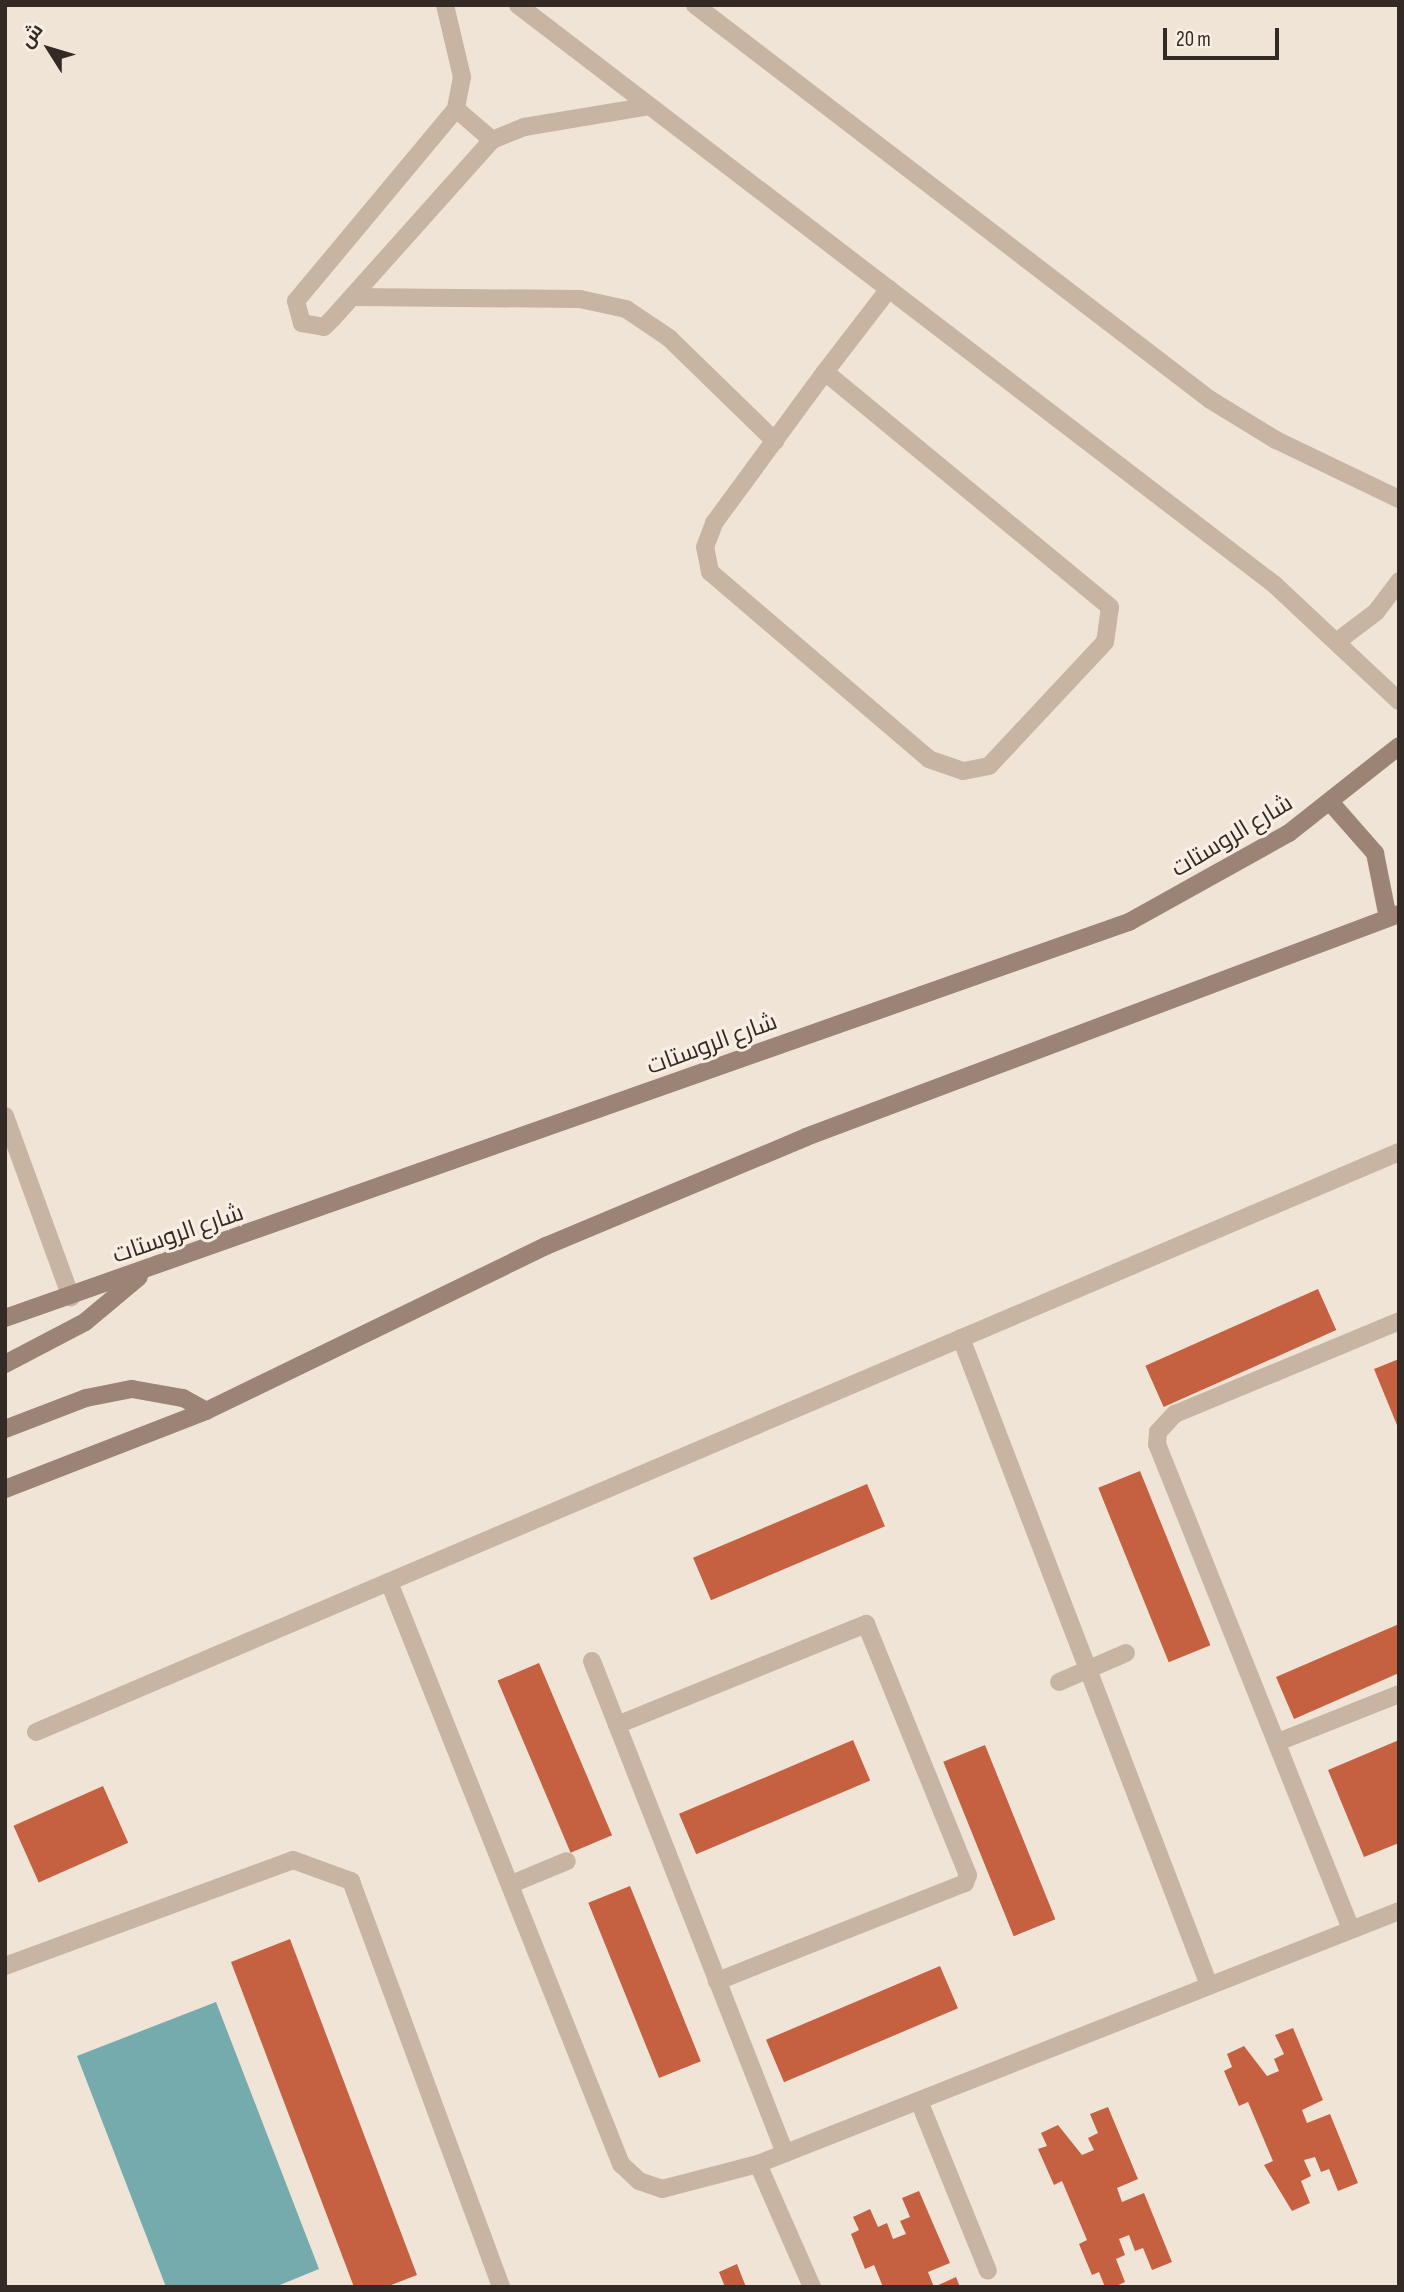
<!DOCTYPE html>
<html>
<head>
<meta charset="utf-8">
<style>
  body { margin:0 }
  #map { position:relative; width:1404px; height:2292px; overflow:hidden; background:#f0e4d7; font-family:"Sofia Sans Condensed",Cairo,sans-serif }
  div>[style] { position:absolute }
  .water>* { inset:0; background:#76abad }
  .building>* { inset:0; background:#c56041; transform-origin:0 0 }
  .service>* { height:18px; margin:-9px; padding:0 9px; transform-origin:9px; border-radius:9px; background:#c8b4a3 }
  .minor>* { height:18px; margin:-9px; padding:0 9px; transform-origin:9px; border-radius:9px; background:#c8b4a3 }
  .tertiary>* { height:18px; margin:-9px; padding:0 9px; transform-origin:9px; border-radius:9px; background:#c8b4a3 }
  .secondary>* { height:18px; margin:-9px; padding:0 9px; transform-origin:9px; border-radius:9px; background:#9b8375 }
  span { translate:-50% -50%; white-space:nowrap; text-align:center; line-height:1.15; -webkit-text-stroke:6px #f8eee3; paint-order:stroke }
  .street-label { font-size:24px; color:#332925 }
  .frame { position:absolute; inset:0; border:7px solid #332925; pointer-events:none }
  .north { position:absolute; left:14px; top:14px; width:70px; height:70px; -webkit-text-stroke:5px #f8eee3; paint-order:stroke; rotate:307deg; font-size:19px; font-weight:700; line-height:28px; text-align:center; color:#332925 }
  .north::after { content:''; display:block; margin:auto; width:24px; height:32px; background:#332925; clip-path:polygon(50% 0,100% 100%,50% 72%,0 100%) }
  .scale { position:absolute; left:1163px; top:28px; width:116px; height:32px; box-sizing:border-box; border:4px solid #332925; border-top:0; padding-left:9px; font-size:21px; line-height:24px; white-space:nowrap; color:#332925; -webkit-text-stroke:5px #f8eee3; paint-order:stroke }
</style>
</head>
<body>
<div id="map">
  <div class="water">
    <div style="clip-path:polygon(216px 2002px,319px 2269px,275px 2287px,166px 2287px,77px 2056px)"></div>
  </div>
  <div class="building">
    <div style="left:1318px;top:1289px;width:45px;height:189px;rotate:66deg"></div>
    <div style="clip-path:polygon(1399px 1359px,1399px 1430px,1374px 1369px)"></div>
    <div style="left:1140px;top:1471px;width:188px;height:45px;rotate:68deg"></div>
    <div style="left:867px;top:1484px;width:46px;height:189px;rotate:67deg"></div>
    <div style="clip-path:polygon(1399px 1624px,1399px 1673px,1294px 1719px,1276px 1677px)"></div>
    <div style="left:539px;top:1663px;width:187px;height:45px;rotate:67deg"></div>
    <div style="left:853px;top:1740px;width:44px;height:189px;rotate:67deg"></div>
    <div style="clip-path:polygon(1399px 1740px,1399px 1843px,1364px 1857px,1328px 1770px)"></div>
    <div style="left:985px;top:1745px;width:188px;height:45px;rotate:68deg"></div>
    <div style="left:103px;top:1786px;width:62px;height:98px;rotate:66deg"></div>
    <div style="left:630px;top:1886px;width:189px;height:45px;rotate:68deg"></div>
    <div style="clip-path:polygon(290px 1939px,417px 2275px,386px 2287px,354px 2287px,231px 1962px)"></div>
    <div style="left:940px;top:1966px;width:46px;height:189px;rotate:67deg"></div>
    <div style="clip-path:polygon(1293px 2028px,1323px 2100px,1302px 2110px,1307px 2123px,1330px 2114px,1358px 2183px,1338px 2191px,1329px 2169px,1321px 2172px,1315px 2157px,1304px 2160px,1311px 2176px,1301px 2181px,1310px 2203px,1292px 2211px,1264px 2165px,1273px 2161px,1248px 2102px,1239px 2106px,1224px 2071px,1232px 2067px,1227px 2054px,1244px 2046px,1267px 2076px,1279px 2071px,1274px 2059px,1284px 2054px,1275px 2035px)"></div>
    <div style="clip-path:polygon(1108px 2107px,1138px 2179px,1117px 2188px,1122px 2202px,1144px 2193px,1172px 2262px,1152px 2270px,1143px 2248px,1135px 2251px,1129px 2235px,1119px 2239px,1125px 2255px,1116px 2259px,1125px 2282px,1114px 2287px,1105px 2287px,1099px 2272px,1092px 2275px,1079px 2244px,1087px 2240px,1062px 2181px,1054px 2185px,1038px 2149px,1047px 2146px,1041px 2133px,1058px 2125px,1082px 2155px,1094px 2150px,1088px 2138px,1098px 2133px,1090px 2114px)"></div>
    <div style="clip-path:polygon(919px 2191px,950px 2263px,928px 2272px,934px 2287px,956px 2277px,960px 2287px,883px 2287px,874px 2265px,865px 2269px,851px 2234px,859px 2230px,853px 2217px,870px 2209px,878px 2227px,887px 2223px,893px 2239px,906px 2234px,900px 2221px,910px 2217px,902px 2198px)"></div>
    <div style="clip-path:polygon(737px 2264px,746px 2287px,725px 2287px,719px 2272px)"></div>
  </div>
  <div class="service">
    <div style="left:445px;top:5px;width:74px;rotate:76.7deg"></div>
    <div style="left:462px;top:77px;width:33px;rotate:101deg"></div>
    <div style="left:456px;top:109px;width:250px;rotate:129.8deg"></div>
    <div style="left:296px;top:301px;width:23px;rotate:75deg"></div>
    <div style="left:302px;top:323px;width:22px;rotate:10deg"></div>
    <div style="left:324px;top:327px;width:13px;rotate:-45deg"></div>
    <div style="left:333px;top:318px;width:239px;rotate:-48.2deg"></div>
    <div style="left:492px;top:140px;width:35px;rotate:-22deg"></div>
    <div style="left:524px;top:127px;width:127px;rotate:-9.5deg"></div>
    <div style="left:456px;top:109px;width:48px;rotate:40.7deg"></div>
    <div style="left:352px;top:297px;width:228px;rotate:0.5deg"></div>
    <div style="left:580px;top:299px;width:47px;rotate:12.3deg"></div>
    <div style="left:626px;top:309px;width:52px;rotate:34deg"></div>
    <div style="left:669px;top:338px;width:148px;rotate:44.2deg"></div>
    <div style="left:825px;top:372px;width:369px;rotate:39.5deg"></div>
    <div style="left:1110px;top:607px;width:35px;rotate:98deg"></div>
    <div style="left:1105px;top:642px;width:170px;rotate:133.1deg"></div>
    <div style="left:989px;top:766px;width:26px;rotate:169deg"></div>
    <div style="left:963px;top:771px;width:36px;rotate:-161deg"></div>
    <div style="left:929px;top:759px;width:288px;rotate:-139.5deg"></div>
    <div style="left:710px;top:572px;width:25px;rotate:-101deg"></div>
    <div style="left:705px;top:547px;width:26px;rotate:-69deg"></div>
    <div style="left:714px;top:523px;width:187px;rotate:-53.7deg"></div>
    <div style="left:825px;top:372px;width:105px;rotate:-52.4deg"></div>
    <div style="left:5px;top:1116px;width:193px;rotate:70deg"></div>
    <div style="left:1059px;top:1682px;width:73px;rotate:-23.4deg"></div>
    <div style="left:514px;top:1883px;width:57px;rotate:-22.5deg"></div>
    <div style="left:5px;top:1966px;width:307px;rotate:-20.2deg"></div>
    <div style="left:293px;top:1860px;width:62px;rotate:19.9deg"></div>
    <div style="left:351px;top:1881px;width:433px;rotate:69.7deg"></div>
    <div style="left:919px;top:2101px;width:183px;rotate:67.9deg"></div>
  </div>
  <div class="minor">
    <div style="left:961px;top:1338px;width:693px;rotate:69.03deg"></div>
    <div style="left:389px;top:1582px;width:627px;rotate:68.27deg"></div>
    <div style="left:621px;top:2164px;width:25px;rotate:43deg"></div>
    <div style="left:639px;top:2181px;width:24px;rotate:19deg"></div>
    <div style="left:662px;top:2189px;width:99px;rotate:-14.6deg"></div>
    <div style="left:758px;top:2164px;width:689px;rotate:-21.54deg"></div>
    <div style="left:592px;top:1661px;width:529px;rotate:68.58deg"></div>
    <div style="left:617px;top:1725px;width:269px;rotate:-22.1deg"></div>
    <div style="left:866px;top:1624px;width:271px;rotate:67.9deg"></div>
    <div style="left:968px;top:1875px;width:9px;rotate:111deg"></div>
    <div style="left:965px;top:1883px;width:267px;rotate:158.4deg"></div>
    <div style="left:36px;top:1732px;width:1481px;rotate:-23.05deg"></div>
    <div style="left:1278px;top:1742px;width:130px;rotate:-21.6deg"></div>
    <div style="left:1351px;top:1929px;width:522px;rotate:-111.8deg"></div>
    <div style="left:1157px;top:1444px;width:12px;rotate:-85deg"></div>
    <div style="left:1158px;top:1432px;width:25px;rotate:-47deg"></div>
    <div style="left:1175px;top:1414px;width:243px;rotate:-22.5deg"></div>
    <div style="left:758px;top:2164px;width:134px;rotate:66.3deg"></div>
  </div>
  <div class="tertiary">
    <div style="left:518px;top:5px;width:954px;rotate:37.46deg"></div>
    <div style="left:1275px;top:585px;width:170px;rotate:43.1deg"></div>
    <div style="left:695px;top:5px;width:648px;rotate:37.47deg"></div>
    <div style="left:1209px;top:399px;width:79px;rotate:31.5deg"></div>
    <div style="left:1276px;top:440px;width:136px;rotate:25.6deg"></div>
    <div style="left:1339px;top:640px;width:46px;rotate:-37.1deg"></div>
    <div style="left:1376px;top:612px;width:39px;rotate:-53deg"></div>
  </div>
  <div class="secondary">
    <div style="left:1331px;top:803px;width:67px;rotate:48.7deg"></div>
    <div style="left:1375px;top:853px;width:66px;rotate:78.7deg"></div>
    <div style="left:5px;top:1318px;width:1192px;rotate:-19.41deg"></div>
    <div style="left:1129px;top:922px;width:183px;rotate:-29.1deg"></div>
    <div style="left:1289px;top:833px;width:140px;rotate:-38.3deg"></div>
    <div style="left:5px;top:1364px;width:90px;rotate:-27.7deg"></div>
    <div style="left:85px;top:1322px;width:70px;rotate:-39.8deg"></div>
    <div style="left:5px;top:1429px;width:87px;rotate:-20.9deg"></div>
    <div style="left:86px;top:1398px;width:47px;rotate:-11.1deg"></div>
    <div style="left:132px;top:1389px;width:52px;rotate:10deg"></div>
    <div style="left:183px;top:1398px;width:26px;rotate:29deg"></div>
    <div style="left:5px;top:1489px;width:216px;rotate:-21.2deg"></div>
    <div style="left:206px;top:1411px;width:378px;rotate:-25.9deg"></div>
    <div style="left:546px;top:1246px;width:282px;rotate:-22.7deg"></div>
    <div style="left:806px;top:1137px;width:634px;rotate:-20.61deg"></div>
  </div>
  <div class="street-label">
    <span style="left:1232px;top:836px;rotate:-31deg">شارع الروستات</span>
    <span style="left:712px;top:1044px;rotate:-20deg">شارع الروستات</span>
    <span style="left:178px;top:1234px;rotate:-19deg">شارع الروستات</span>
  </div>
  <div class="frame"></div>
  <div class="north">ش</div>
  <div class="scale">20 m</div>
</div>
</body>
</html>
